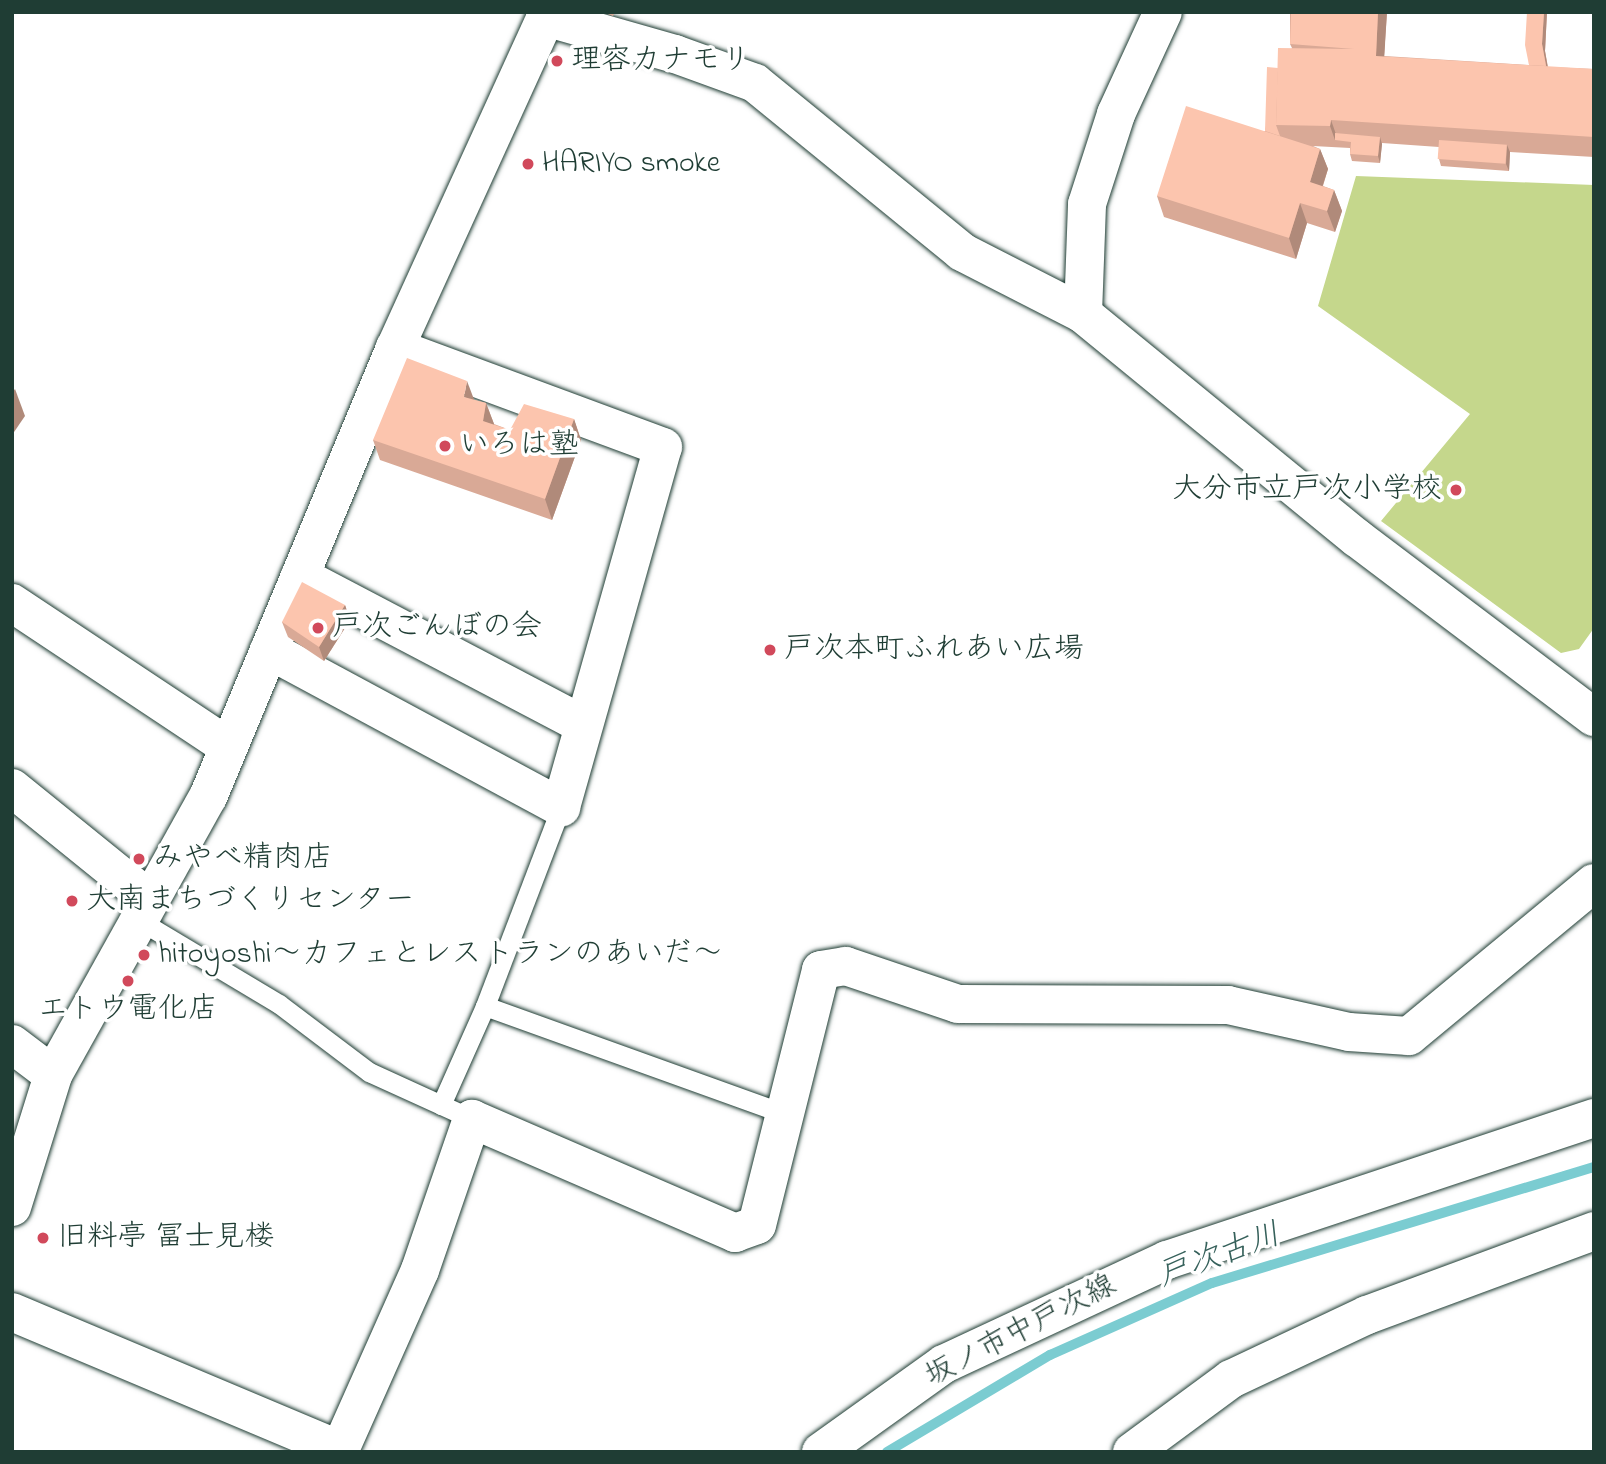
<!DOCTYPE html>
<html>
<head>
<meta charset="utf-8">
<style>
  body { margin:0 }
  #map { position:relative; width:1606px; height:1464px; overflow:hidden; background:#fff; font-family:"Indie Flower","Klee One",sans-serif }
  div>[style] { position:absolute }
  .green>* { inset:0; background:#c5d78c }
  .stream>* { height:10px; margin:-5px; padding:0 5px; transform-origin:5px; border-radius:5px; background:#7bccd1 }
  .roads { filter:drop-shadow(0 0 2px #1f3d34) drop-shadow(0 0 2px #1f3d34) }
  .lane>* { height:19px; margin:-9.5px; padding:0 9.5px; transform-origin:9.5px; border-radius:9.5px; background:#fff }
  .street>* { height:38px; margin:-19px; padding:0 19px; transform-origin:19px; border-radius:19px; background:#fff }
  .primary>* { height:38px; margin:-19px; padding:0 19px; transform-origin:19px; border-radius:19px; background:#fff }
  .wall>* { inset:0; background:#d9a996 }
  .shaded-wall>* { inset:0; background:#b08a7a }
  .building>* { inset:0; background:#fcc5ae; transform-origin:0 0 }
  .dots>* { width:19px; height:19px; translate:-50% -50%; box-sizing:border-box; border:4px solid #fff; border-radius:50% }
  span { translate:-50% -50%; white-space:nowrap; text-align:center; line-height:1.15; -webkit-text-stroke:7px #fff; paint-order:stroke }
  .poi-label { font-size:30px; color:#1f3d34 }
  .left { translate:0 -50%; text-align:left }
  .right { translate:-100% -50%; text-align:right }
  .street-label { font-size:30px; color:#1f3d34 }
  .water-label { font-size:32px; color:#36615b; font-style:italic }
  .frame { position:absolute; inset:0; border:14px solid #1f3d34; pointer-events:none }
</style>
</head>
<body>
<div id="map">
  <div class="green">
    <div style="clip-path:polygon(1356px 176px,1594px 185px,1594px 628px,1579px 649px,1561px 653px,1381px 521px,1470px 414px,1318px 306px)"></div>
  </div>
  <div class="stream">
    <div style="left:887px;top:1452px;width:190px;rotate:-30.8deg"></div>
    <div style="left:1050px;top:1355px;width:177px;rotate:-24deg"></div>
    <div style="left:1212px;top:1283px;width:399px;rotate:-16.9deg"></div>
  </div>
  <div class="roads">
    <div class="lane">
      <div style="left:137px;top:919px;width:165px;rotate:30.9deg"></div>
      <div style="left:279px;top:1004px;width:113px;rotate:37.1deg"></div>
      <div style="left:369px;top:1072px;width:113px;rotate:24.5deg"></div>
      <div style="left:485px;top:1006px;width:319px;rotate:19.8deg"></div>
      <div style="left:441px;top:1105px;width:108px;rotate:-66deg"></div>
      <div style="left:485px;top:1006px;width:213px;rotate:-69.1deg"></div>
    </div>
    <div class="street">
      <div style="left:545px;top:17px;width:135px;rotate:15.9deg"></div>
      <div style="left:675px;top:54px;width:85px;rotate:19.9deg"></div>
      <div style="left:755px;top:83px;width:267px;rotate:39.2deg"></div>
      <div style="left:962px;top:252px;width:136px;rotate:27.1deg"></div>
      <div style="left:1083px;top:314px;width:354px;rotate:39.3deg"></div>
      <div style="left:1357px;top:538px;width:297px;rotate:37.1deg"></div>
      <div style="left:1083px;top:314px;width:110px;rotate:-87.9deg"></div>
      <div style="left:1087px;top:204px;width:95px;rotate:-72.1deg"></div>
      <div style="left:1116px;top:114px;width:112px;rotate:-65.3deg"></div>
      <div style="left:300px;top:576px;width:318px;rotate:27.7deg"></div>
      <div style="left:12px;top:603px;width:260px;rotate:33.6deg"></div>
      <div style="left:269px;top:650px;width:332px;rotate:28.3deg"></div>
      <div style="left:561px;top:807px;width:374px;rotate:-74.2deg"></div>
      <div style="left:663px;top:447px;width:286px;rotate:-159.7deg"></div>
      <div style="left:12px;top:788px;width:176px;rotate:39deg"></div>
      <div style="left:12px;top:1044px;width:51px;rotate:37.1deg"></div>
      <div style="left:12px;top:1207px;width:138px;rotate:-72.7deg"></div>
      <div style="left:53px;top:1075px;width:318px;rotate:-60.9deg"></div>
      <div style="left:208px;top:797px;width:486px;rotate:-67.4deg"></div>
      <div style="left:395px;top:348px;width:369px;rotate:-65.5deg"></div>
      <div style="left:12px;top:1312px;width:356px;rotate:22.8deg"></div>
      <div style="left:339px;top:1452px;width:199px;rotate:-66deg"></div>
      <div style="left:420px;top:1270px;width:160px;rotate:-71deg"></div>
      <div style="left:472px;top:1119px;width:287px;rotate:23.4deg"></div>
      <div style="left:735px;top:1233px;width:23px;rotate:-20deg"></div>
      <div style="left:757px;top:1225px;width:263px;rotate:-75.9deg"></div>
      <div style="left:821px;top:970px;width:25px;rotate:-9deg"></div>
      <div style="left:846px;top:966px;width:118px;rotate:18.7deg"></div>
      <div style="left:958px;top:1004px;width:270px;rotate:0.2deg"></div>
      <div style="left:1228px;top:1005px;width:124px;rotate:12.6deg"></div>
      <div style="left:1349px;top:1032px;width:60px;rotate:3.8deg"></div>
      <div style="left:1409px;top:1036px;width:240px;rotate:-39.6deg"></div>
      <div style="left:1132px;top:1452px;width:123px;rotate:-36.4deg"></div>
      <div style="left:1231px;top:1379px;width:150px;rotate:-25.2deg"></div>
      <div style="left:1367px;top:1315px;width:242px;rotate:-20.3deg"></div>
    </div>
    <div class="primary">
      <div style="left:821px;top:1452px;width:151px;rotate:-35.6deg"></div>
      <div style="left:944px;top:1364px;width:246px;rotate:-25deg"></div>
      <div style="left:1167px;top:1260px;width:450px;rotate:-18.4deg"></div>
    </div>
  </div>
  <div class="wall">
    <div style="clip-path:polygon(603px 12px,615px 12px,613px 16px)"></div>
    <div style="clip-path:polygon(1290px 12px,1387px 12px,1384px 56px,1529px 65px,1527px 12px,1547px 12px,1545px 51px,1548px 67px,1594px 69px,1594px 157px,1510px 152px,1509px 171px,1441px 166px,1439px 159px,1439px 147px,1382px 143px,1380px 163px,1352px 161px,1350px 154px,1350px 148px,1313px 146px,1320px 149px,1328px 169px,1323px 186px,1334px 190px,1342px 211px,1335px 232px,1307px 223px,1296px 259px,1164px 217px,1157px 196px,1265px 131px,1278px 68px,1292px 48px,1290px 44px)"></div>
    <div style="clip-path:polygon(474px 400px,486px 403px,494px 424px,510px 430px,574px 419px,581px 440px,552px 520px,380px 460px,373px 440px)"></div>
    <div style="clip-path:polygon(345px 605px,350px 620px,324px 661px,288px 637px,282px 622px)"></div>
  </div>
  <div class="shaded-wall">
    <div style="clip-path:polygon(1378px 12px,1387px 12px,1383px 77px,1376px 56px)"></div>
    <div style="clip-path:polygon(1544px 12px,1547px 12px,1545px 51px,1551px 87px,1549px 80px,1542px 44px)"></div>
    <div style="clip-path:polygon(1331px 120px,1338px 140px,1335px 140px,1330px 126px)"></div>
    <div style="clip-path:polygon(1380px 137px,1382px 144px,1380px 163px,1378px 156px)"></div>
    <div style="clip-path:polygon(1507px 145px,1510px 152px,1509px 171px,1506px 164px)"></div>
    <div style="clip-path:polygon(1320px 149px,1328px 169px,1317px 203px,1310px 182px)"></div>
    <div style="clip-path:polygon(1334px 190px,1342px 211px,1335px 232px,1327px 211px)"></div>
    <div style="clip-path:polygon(1300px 203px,1307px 223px,1296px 259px,1289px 238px)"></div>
    <div style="clip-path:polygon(467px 381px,475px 402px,464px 397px)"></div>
    <div style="clip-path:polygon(15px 389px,25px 416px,12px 435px,12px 393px)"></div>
    <div style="clip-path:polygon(486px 403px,494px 424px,490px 441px,483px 421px)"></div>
    <div style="clip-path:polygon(574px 419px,581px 440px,552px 520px,545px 499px)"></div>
    <div style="clip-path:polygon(345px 605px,350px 620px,324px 661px,319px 647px)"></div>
  </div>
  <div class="building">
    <div style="clip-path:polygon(1291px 12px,1378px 12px,1376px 56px,1594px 69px,1594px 137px,1331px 120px,1330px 126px,1276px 125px,1278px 48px,1354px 49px,1290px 44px)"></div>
    <div style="clip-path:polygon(1527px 12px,1544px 12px,1542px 44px,1546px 66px,1529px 65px,1525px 45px)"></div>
    <div style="clip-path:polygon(1267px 67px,1278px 68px,1276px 125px,1280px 136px,1265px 131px)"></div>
    <div style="clip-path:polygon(1186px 106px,1320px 149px,1310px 182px,1334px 190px,1327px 211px,1300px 203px,1289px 238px,1157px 196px)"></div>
    <div style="clip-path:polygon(1335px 133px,1380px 137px,1378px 156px,1350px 154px,1351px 142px,1335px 140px)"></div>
    <div style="left:1439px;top:140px;width:68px;height:19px;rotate:4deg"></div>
    <div style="clip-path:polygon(407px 358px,467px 381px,464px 397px,486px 403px,483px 421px,510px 430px,524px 404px,574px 419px,545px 499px,373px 440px)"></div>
    <div style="clip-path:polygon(302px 582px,345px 605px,319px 647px,282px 622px)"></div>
  </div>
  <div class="dots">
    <div style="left:557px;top:61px;background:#d1495b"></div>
    <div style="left:528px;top:164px;background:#d1495b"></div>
    <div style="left:445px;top:446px;background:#d1495b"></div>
    <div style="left:1456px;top:490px;background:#d1495b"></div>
    <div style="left:318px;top:628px;background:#d1495b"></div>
    <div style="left:770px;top:650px;background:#d1495b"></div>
    <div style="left:139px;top:859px;background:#d1495b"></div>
    <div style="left:72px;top:901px;background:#d1495b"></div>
    <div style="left:144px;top:955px;background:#d1495b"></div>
    <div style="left:128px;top:981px;background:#d1495b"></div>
    <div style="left:43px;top:1238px;background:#d1495b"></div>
  </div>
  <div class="poi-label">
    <span class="left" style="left:571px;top:61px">理容カナモリ</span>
    <span class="left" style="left:542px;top:164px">HARIYO smoke</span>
    <span class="left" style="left:459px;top:446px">いろは塾</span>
    <span class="right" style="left:1442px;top:490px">大分市立戸次小学校</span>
    <span class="left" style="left:332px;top:628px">戸次ごんぼの会</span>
    <span class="left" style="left:784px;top:650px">戸次本町ふれあい広場</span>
    <span class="left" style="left:153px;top:859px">みやべ精肉店</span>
    <span class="left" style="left:86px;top:901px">大南まちづくりセンター</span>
    <span class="left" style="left:158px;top:955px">hitoyoshi～カフェとレストランのあいだ～</span>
    <span style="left:128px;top:1010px">エトウ電化店</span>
    <span class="left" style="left:57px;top:1238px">旧料亭 冨士見楼</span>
  </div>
  <div class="street-label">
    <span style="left:1021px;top:1332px;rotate:-27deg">坂ノ市中戸次線</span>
  </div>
  <div class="water-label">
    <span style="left:1220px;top:1257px;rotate:-20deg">戸次古川</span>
  </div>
  <div class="frame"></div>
</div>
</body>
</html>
